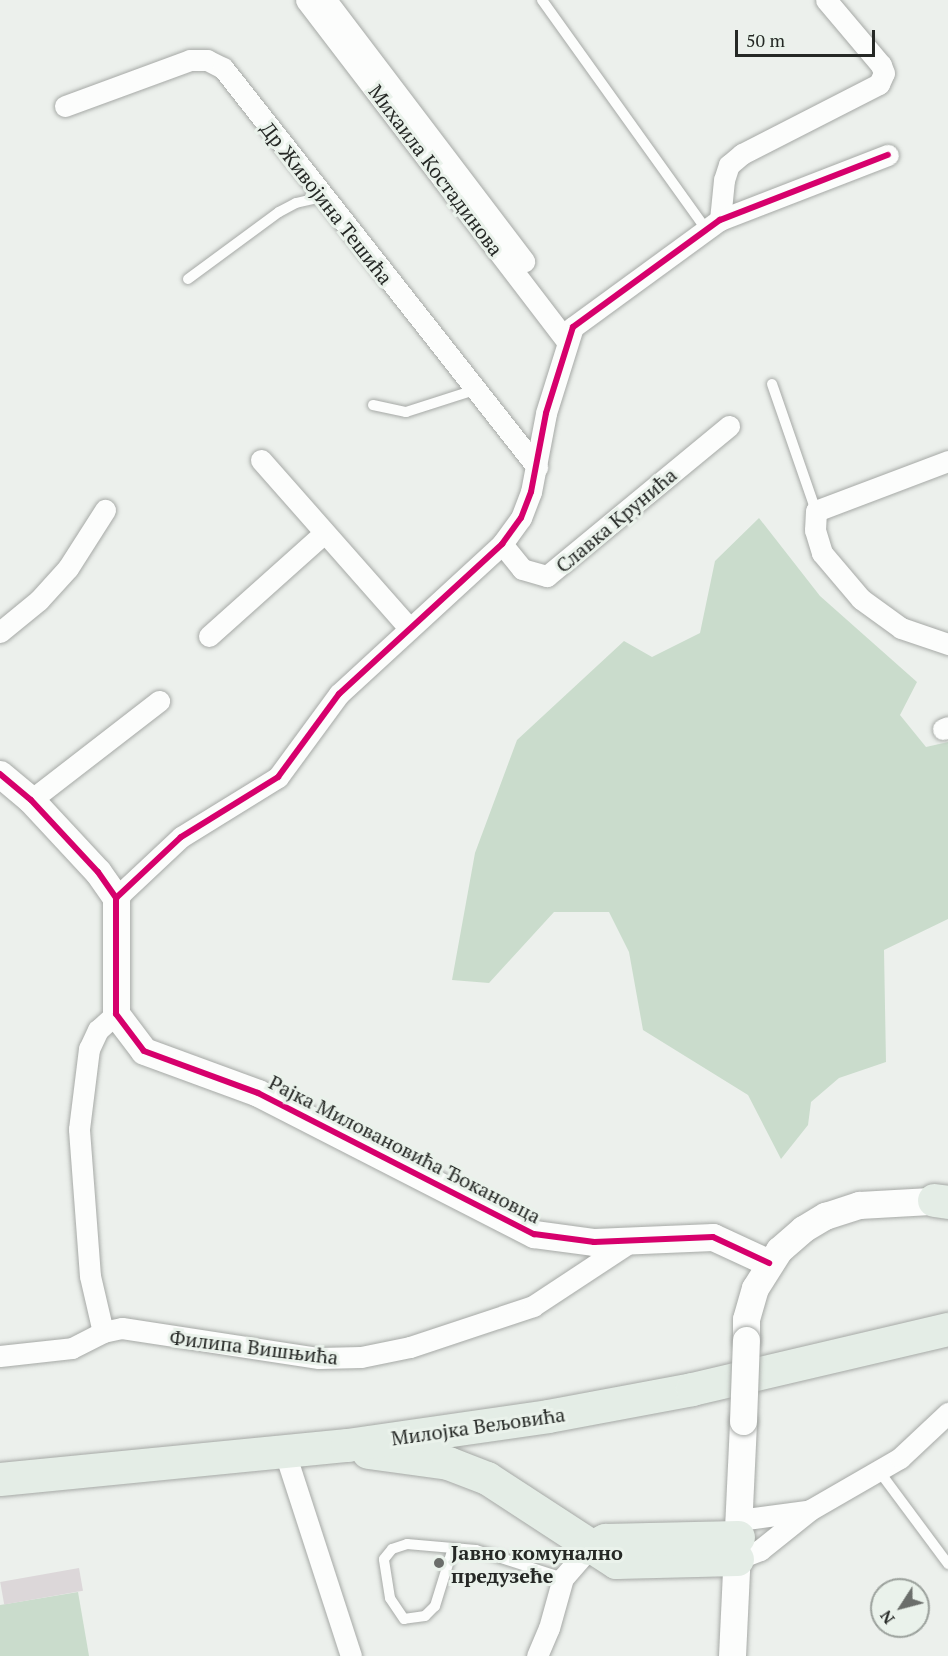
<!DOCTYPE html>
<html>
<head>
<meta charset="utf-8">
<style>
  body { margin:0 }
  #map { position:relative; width:948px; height:1656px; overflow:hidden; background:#ecf0ec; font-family:"PT Serif",serif }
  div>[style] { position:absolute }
  .green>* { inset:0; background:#cadccc }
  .building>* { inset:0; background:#dcd7d9; transform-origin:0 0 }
  .roads { filter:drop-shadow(0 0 2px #a6a9a6) drop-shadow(0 0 2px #a6a9a6) }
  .service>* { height:10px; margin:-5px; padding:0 5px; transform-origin:5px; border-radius:5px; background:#fcfdfc }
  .minor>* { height:21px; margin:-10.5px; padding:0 10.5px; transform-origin:10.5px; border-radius:10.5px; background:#fcfdfc }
  .tertiary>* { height:27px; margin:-13.5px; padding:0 13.5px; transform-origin:13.5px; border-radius:13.5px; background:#fcfdfc }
  .primary>* { height:33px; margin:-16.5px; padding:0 16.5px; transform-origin:16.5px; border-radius:16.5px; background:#e4ede6 }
  .bridges { filter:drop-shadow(0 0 2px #a6a9a6) drop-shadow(0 0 2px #a6a9a6) }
  .tertiary-bridge>* { height:27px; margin:-13.5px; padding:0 13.5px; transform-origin:13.5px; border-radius:13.5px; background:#fcfdfc }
  .cycleway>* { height:6px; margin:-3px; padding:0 3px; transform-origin:3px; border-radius:3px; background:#d6006c }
  .dots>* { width:16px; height:16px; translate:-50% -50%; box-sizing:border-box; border:3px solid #eaf2eb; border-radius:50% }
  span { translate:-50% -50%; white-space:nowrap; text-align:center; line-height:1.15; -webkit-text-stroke:6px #eaf2eb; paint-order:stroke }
  .street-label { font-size:20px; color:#252825 }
  .poi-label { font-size:20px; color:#252825; font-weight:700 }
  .left { translate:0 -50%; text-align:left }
  .north { position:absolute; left:870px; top:1578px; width:60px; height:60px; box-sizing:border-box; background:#eaf2eb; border:2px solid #9ba19c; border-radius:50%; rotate:234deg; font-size:16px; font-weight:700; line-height:24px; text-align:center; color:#252825 }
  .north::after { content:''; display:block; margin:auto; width:21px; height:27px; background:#6b6e6b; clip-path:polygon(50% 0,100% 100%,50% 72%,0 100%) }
  .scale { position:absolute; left:735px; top:30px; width:140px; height:27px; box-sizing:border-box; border:3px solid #252825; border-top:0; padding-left:8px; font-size:18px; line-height:21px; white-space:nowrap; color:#252825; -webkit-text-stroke:4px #eaf2eb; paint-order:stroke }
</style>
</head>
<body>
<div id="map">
  <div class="green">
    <div style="clip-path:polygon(759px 518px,820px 596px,917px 682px,900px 715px,926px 747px,948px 742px,948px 919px,884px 950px,886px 1062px,839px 1078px,811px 1102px,808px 1125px,781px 1159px,748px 1095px,643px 1030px,629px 952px,609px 912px,554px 912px,489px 983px,452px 980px,475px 853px,517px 740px,624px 641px,652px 657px,700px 633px,715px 561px)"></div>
    <div style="clip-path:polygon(78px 1592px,89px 1656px,0 1656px,0 1605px)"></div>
  </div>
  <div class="building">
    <div style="left:79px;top:1568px;width:23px;height:80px;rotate:80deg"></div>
  </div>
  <div class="roads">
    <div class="service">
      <div style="left:542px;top:0;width:282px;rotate:54.4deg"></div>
      <div style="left:188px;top:279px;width:113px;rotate:-36.4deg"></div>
      <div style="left:279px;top:212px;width:19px;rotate:-28deg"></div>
      <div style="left:296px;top:203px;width:26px;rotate:-13deg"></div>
      <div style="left:772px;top:384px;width:134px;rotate:70.9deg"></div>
      <div style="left:373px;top:405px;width:34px;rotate:12deg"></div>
      <div style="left:406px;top:412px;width:72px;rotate:-17.7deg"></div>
      <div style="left:879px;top:1471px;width:116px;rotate:53.4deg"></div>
      <div style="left:453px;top:1548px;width:61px;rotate:107.2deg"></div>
      <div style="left:435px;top:1606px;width:14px;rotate:135deg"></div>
      <div style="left:425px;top:1616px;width:21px;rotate:172deg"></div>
      <div style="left:404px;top:1619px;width:25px;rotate:-124deg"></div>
      <div style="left:390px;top:1598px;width:39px;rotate:-99deg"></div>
      <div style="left:384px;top:1559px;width:13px;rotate:-51deg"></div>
      <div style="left:392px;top:1549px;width:16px;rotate:-18deg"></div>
      <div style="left:407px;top:1544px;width:69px;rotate:5deg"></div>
      <div style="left:476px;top:1550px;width:91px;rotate:17.8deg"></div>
    </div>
    <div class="minor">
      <div style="left:306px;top:0;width:428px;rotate:52.6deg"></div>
      <div style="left:326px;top:0;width:328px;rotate:52.8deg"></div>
      <div style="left:65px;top:106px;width:133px;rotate:-20.2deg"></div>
      <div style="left:190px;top:60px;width:17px"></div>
      <div style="left:207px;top:60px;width:18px;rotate:27deg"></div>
      <div style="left:223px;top:68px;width:508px;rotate:51.8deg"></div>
      <div style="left:720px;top:220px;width:40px;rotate:-84.3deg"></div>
      <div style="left:724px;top:180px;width:16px;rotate:-72deg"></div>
      <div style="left:729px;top:165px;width:17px;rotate:-40deg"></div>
      <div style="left:742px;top:154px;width:154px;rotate:-27.1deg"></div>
      <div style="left:879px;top:84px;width:12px;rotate:-66deg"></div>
      <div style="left:884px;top:73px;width:9px;rotate:-111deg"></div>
      <div style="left:881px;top:65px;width:85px;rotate:-130.2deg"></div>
      <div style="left:261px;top:460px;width:224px;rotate:48.6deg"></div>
      <div style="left:948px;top:461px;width:141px;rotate:159.3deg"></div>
      <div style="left:816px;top:511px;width:19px;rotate:93deg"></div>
      <div style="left:815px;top:530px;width:24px;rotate:73deg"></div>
      <div style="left:822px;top:553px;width:60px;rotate:49.7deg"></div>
      <div style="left:861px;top:599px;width:49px;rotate:35.9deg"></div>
      <div style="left:901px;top:628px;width:50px;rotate:18.8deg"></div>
      <div style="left:502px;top:544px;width:32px;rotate:51deg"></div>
      <div style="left:522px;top:569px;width:26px;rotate:16deg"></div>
      <div style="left:547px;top:576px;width:236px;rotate:-39.5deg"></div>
      <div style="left:0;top:632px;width:50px;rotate:-39.4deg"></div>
      <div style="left:39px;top:600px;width:43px;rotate:-47.8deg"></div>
      <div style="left:68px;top:568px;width:69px;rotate:-57.5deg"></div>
      <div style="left:209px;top:636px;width:153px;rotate:-41.8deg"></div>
      <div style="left:943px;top:729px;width:5px;rotate:-22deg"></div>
      <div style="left:31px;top:800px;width:162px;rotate:-37.7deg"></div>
      <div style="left:116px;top:898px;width:89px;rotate:-43.2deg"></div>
      <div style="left:181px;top:837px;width:114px;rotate:-31.7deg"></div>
      <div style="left:278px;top:777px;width:103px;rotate:-53.7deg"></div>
      <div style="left:339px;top:694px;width:222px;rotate:-42.6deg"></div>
      <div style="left:502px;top:544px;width:32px;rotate:-54deg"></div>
      <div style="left:521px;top:518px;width:28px;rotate:-69deg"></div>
      <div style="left:531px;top:492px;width:80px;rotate:-79.2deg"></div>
      <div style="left:546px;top:413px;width:90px;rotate:-72.6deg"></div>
      <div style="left:573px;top:327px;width:182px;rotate:-36.1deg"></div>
      <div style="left:720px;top:220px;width:180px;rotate:-21.2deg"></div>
      <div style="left:103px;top:1332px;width:57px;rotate:-103.1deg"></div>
      <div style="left:90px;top:1276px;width:147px;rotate:-94.3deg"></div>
      <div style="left:79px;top:1129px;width:81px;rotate:-82.9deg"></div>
      <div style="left:89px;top:1049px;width:21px;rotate:-65deg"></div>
      <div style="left:98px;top:1030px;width:24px;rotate:-42deg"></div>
      <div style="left:0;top:1356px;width:72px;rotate:-6.3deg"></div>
      <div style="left:72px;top:1348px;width:35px;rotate:-27deg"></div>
      <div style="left:103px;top:1332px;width:19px;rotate:-12deg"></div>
      <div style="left:122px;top:1328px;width:199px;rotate:8.7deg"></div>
      <div style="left:319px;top:1358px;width:42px;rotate:-1.4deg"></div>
      <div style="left:361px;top:1357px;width:50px;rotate:-11.5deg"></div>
      <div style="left:410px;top:1347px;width:130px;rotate:-18.4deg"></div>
      <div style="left:533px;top:1306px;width:116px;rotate:-33.4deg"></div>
      <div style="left:284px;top:1450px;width:217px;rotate:72deg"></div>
      <div style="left:739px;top:1520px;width:68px;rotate:-7.7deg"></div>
      <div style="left:737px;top:1559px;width:25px;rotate:-21deg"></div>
      <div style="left:760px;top:1550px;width:64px;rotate:-38.7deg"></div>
      <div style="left:810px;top:1510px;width:104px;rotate:-30deg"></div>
      <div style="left:900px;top:1458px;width:66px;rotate:-43.2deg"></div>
      <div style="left:537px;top:1656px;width:30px;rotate:-67deg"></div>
      <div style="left:549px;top:1628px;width:52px;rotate:-74.4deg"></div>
      <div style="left:563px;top:1578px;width:40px;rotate:-49deg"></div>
    </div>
    <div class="tertiary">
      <div style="left:0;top:774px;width:40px;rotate:40deg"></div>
      <div style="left:31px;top:800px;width:98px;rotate:47.1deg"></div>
      <div style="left:98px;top:872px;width:32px;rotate:55deg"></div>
      <div style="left:116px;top:898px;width:116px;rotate:90deg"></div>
      <div style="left:116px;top:1014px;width:46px;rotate:52.9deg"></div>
      <div style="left:144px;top:1051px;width:121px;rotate:20.2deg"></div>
      <div style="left:258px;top:1093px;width:310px;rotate:27.1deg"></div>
      <div style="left:534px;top:1234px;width:61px;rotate:7.6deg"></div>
      <div style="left:594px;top:1242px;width:119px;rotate:-2.4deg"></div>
      <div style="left:713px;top:1237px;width:62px;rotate:24.9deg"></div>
      <div style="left:746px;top:1340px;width:21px;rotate:-90deg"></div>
      <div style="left:746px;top:1319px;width:32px;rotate:-74deg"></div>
      <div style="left:755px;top:1288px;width:45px;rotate:-57.7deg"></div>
      <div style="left:779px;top:1250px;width:32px;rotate:-41deg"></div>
      <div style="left:803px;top:1229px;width:26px;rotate:-31deg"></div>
      <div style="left:825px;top:1216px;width:36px;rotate:-18deg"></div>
      <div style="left:859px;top:1205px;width:89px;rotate:-3.2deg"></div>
      <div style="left:732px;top:1656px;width:235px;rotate:-87.3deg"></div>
    </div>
    <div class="primary">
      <div style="left:934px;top:1200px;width:14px;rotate:8deg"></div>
      <div style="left:368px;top:1452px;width:81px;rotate:7.8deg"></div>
      <div style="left:448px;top:1463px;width:42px;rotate:21deg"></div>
      <div style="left:487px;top:1478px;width:154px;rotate:33.1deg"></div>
      <div style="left:616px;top:1562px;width:121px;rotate:-1.4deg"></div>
      <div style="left:0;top:1479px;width:349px;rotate:-5.6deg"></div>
      <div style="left:347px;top:1445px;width:203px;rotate:-8.2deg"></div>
      <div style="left:548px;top:1416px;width:147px;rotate:-10.6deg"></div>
      <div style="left:692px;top:1389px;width:263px;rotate:-13.2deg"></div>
      <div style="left:589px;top:1548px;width:18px;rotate:-27deg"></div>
      <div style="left:605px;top:1540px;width:133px;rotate:-1.3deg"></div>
    </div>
  </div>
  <div class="bridges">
    <div class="tertiary-bridge">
      <div style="left:743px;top:1421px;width:81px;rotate:-87.9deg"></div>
    </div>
  </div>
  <div class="cycleway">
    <div style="left:0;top:774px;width:40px;rotate:40deg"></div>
    <div style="left:31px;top:800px;width:98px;rotate:47.1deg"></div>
    <div style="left:98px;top:872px;width:32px;rotate:55deg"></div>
    <div style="left:116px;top:898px;width:116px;rotate:90deg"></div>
    <div style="left:116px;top:1014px;width:46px;rotate:52.9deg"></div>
    <div style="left:144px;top:1051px;width:121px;rotate:20.2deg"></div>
    <div style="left:258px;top:1093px;width:310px;rotate:27.1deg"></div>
    <div style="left:534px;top:1234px;width:61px;rotate:7.6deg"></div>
    <div style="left:594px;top:1242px;width:119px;rotate:-2.4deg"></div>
    <div style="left:713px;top:1237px;width:62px;rotate:24.9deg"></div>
    <div style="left:116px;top:898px;width:89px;rotate:-43.2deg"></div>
    <div style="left:181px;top:837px;width:114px;rotate:-31.7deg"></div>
    <div style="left:278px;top:777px;width:103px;rotate:-53.7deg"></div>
    <div style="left:339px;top:694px;width:222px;rotate:-42.6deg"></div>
    <div style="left:502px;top:544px;width:32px;rotate:-54deg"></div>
    <div style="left:521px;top:518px;width:28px;rotate:-69deg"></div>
    <div style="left:531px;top:492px;width:80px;rotate:-79.2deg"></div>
    <div style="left:546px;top:413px;width:90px;rotate:-72.6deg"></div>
    <div style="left:573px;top:327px;width:182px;rotate:-36.1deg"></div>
    <div style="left:720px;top:220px;width:180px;rotate:-21.2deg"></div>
  </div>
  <div class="dots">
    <div style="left:439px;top:1563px;background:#6b6e6b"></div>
  </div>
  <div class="street-label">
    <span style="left:436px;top:170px;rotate:53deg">Михаила Костадинова</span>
    <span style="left:327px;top:203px;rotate:52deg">Др Живојина Тешића</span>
    <span style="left:616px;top:520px;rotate:-40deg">Славка Крунића</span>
    <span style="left:405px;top:1149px;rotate:27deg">Рајка Миловановића Ђокановца</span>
    <span style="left:254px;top:1347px;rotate:7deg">Филипа Вишњића</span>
    <span style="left:478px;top:1426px;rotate:-8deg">Милојка Вељовића</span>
  </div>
  <div class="poi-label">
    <span class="left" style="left:451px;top:1564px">Јавно комунално<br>предузеће</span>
  </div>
  <div class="north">N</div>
  <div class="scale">50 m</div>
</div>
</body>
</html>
